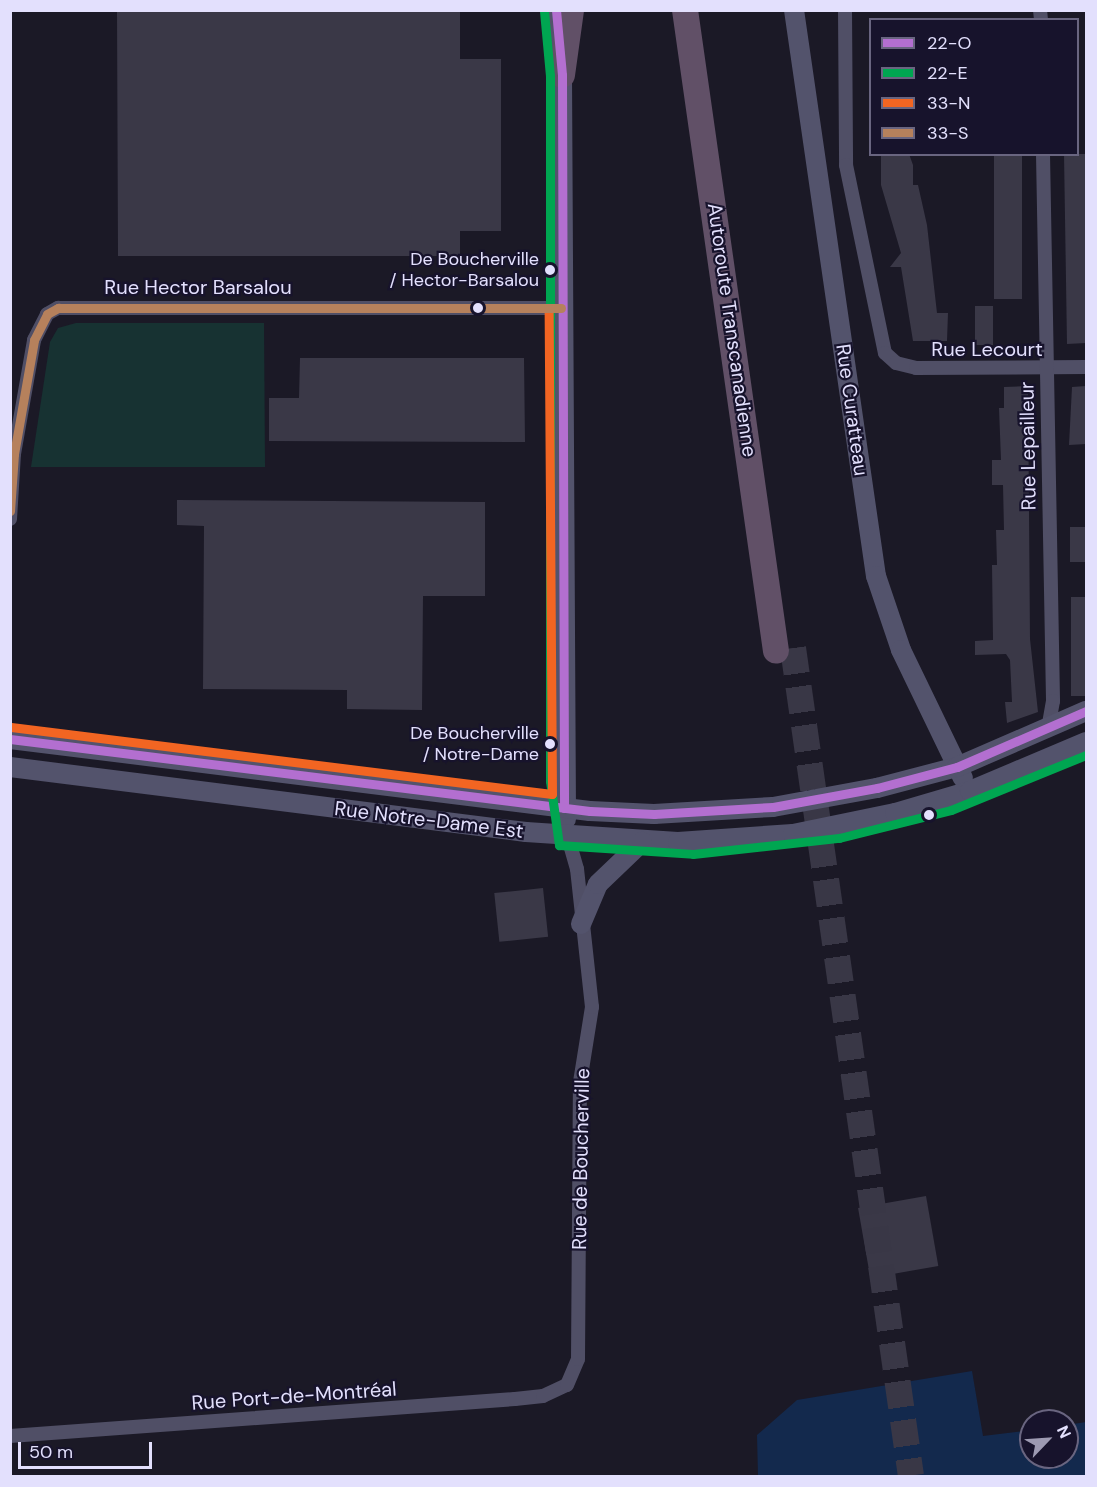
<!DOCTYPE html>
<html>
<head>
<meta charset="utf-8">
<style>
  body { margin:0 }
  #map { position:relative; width:1097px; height:1487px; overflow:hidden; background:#1b1926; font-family:"DM Sans",sans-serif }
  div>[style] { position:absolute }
  .green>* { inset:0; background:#173232 }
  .water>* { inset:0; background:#13294d }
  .building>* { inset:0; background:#3a3847; transform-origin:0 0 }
  .highway-tunnel>* { height:26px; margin-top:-13px; transform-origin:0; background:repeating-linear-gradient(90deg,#393746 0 26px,transparent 0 39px) }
  .street>* { height:14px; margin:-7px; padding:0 7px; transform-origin:7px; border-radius:7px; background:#504f66 }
  .secondary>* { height:20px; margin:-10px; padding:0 10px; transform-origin:10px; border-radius:10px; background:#53536c }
  .highway>* { height:26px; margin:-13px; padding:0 13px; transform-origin:13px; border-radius:13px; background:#615067 }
  .bus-1>* { height:9px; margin:-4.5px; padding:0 4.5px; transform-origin:4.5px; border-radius:4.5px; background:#b36fd0 }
  .bus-2>* { height:9px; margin:-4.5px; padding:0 4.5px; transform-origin:4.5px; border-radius:4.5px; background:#00a651 }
  .bus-3>* { height:9px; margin:-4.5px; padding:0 4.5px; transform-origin:4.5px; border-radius:4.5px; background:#f26522 }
  .bus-4>* { height:9px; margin:-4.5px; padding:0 4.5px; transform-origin:4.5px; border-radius:4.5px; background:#b6815c }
  .dots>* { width:16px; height:16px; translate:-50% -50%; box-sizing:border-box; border:3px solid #17132c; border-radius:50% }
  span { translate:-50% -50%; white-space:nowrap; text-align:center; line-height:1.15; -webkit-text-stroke:4.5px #17132c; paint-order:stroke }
  .bus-label { font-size:18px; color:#e3e0fd }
  .right { translate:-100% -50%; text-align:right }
  .street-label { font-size:20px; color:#e3e0fd }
  .frame { position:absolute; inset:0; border:12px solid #e3e0fd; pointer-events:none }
  .legend { position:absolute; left:869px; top:18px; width:210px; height:138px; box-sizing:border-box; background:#17132c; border:2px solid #696580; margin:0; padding:8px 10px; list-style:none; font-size:18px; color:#e3e0fd }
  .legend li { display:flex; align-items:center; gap:12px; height:30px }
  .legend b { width:30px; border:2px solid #696580 }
  .north { position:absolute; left:1019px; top:1409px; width:60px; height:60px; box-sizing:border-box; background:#17132c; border:2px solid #696580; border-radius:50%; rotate:65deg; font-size:16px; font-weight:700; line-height:24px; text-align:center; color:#e3e0fd }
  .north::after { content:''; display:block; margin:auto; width:21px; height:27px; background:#9d9ab2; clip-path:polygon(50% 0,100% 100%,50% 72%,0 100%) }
  .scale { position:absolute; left:18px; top:1442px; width:134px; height:27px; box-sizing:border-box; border:3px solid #e3e0fd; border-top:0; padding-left:8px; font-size:18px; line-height:21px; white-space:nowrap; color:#e3e0fd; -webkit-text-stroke:4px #17132c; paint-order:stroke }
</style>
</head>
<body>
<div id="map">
  <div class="green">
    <div style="clip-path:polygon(76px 323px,264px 323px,265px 467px,31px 467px,50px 342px,58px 328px)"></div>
  </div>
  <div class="water">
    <div style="clip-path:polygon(972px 1371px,983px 1436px,1031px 1430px,1031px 1457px,1067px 1457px,1067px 1425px,1086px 1422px,1086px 1476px,758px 1476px,757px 1435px,797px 1400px)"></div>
  </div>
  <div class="building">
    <div style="clip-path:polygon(117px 10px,460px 10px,460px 59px,501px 59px,501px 231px,460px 231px,460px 256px,118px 256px)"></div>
    <div style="clip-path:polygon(881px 154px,909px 154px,913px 165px,913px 185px,918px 185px,927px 225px,937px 313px,948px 313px,947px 341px,913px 341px,901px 267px,890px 267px,901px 253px,881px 185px)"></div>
    <div style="left:994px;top:154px;width:28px;height:145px"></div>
    <div style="clip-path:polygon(1064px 154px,1086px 154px,1086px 343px,1067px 344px)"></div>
    <div style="left:993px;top:306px;width:39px;height:18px;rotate:90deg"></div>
    <div style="clip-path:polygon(300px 358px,524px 358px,525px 442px,269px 441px,269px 398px,299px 398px)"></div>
    <div style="clip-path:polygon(1028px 386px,1030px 639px,1038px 712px,1007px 723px,1005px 702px,1012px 702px,1010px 660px,1006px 654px,975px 655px,975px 641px,993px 640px,992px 565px,997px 565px,996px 530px,1004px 530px,1003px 485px,992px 485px,992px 460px,1001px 460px,999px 408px,1004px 408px,1004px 387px)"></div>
    <div style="clip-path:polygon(1086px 386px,1086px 444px,1069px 445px,1072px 387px)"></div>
    <div style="clip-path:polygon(177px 500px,485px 502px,485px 596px,423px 596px,422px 710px,347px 709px,347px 690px,203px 689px,204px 526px,177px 525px)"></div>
    <div style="left:1086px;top:527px;width:35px;height:16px;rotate:90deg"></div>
    <div style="left:1071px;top:597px;width:15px;height:99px"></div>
    <div style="left:543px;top:888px;width:49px;height:49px;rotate:84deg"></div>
    <div style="left:926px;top:1196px;width:71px;height:69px;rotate:80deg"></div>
  </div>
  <div class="highway-tunnel">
    <div style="left:793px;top:648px;width:836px;rotate:81.89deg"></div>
  </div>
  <div class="street">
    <div style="left:845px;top:10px;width:155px;rotate:89.6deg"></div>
    <div style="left:846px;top:165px;width:192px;rotate:78.3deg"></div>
    <div style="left:885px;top:353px;width:15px;rotate:42deg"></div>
    <div style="left:896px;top:363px;width:21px;rotate:14deg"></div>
    <div style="left:916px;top:368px;width:170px;rotate:-0.3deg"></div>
    <div style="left:1040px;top:10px;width:10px;rotate:84deg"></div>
    <div style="left:1043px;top:154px;width:547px;rotate:88.95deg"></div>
    <div style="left:1053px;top:701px;width:29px;rotate:100deg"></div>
    <div style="left:10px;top:519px;width:65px;rotate:-86.5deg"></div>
    <div style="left:14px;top:454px;width:116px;rotate:-80deg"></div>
    <div style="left:34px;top:340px;width:29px;rotate:-63deg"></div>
    <div style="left:47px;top:314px;width:13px;rotate:-29deg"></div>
    <div style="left:58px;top:308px;width:503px"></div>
    <div style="left:10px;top:1436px;width:506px;rotate:-4.19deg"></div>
    <div style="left:515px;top:1399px;width:28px;rotate:-6deg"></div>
    <div style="left:543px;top:1396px;width:26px;rotate:-25deg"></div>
    <div style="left:567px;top:1385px;width:28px;rotate:-67deg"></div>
    <div style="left:578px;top:1359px;width:277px;rotate:-89.6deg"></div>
    <div style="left:580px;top:1082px;width:76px;rotate:-80.9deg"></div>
    <div style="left:592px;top:1007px;width:139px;rotate:-96.2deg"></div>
    <div style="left:577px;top:869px;width:33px;rotate:-106deg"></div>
  </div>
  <div class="secondary">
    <div style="left:556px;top:10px;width:65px;rotate:84.7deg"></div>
    <div style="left:562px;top:75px;width:744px;rotate:89.69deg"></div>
    <div style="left:794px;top:10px;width:572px;rotate:81.76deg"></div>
    <div style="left:876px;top:576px;width:78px;rotate:71.3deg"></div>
    <div style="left:901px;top:650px;width:142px;rotate:64.2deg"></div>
    <div style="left:10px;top:739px;width:584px;rotate:7.08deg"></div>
    <div style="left:590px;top:811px;width:64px;rotate:2.7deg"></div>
    <div style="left:654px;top:814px;width:119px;rotate:-3.4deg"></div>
    <div style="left:773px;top:807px;width:106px;rotate:-10.4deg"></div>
    <div style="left:877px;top:788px;width:83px;rotate:-14.7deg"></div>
    <div style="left:957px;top:767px;width:141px;rotate:-23.5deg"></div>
    <div style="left:10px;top:767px;width:520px;rotate:7.18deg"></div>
    <div style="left:526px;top:832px;width:152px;rotate:3.8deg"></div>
    <div style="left:678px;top:842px;width:115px;rotate:-4deg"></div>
    <div style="left:793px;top:834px;width:104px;rotate:-11.6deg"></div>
    <div style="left:895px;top:813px;width:78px;rotate:-16.3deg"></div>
    <div style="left:970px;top:791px;width:126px;rotate:-22.9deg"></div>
    <div style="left:581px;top:924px;width:43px;rotate:-67deg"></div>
    <div style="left:598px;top:884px;width:61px;rotate:-43.7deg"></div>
  </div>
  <div class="highway">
    <div style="left:685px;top:10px;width:647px;rotate:81.92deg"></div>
    <div style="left:562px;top:75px;width:66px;rotate:-82.1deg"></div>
  </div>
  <div class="bus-1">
    <div style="left:556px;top:10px;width:65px;rotate:84.7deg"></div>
    <div style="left:562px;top:75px;width:733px;rotate:89.84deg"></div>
    <div style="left:10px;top:739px;width:584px;rotate:7.08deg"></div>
    <div style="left:590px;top:811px;width:64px;rotate:2.7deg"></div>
    <div style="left:654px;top:814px;width:119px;rotate:-3.4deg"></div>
    <div style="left:773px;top:807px;width:106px;rotate:-10.4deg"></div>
    <div style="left:877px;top:788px;width:83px;rotate:-14.7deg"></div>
    <div style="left:957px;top:767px;width:141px;rotate:-23.5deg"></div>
  </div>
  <div class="bus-2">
    <div style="left:544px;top:11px;width:65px;rotate:84.7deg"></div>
    <div style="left:550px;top:76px;width:705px;rotate:90deg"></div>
    <div style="left:550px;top:781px;width:65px;rotate:82deg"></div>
    <div style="left:559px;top:845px;width:134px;rotate:3.8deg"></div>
    <div style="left:693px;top:854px;width:147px;rotate:-6.3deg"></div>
    <div style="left:839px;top:838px;width:115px;rotate:-14deg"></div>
    <div style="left:951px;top:810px;width:146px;rotate:-22.2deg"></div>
  </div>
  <div class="bus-3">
    <div style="left:11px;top:727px;width:545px;rotate:7.06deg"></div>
    <div style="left:552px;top:794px;width:486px;rotate:-90.4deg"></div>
  </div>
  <div class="bus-4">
    <div style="left:10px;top:511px;width:57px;rotate:-86deg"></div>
    <div style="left:14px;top:454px;width:116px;rotate:-80deg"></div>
    <div style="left:34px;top:340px;width:29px;rotate:-63deg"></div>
    <div style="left:47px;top:314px;width:13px;rotate:-29deg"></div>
    <div style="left:58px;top:308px;width:503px"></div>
  </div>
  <div class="dots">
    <div style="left:550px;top:270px;background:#e3e0fd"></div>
    <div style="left:478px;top:308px;background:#e3e0fd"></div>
    <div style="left:550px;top:744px;background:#e3e0fd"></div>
    <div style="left:929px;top:815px;background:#e3e0fd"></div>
  </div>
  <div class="bus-label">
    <span class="right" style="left:539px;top:270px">De Boucherville<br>/ Hector-Barsalou</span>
    <span class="right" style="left:539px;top:744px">De Boucherville<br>/ Notre-Dame</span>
  </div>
  <div class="street-label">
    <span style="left:198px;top:287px">Rue Hector Barsalou</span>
    <span style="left:732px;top:330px;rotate:82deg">Autoroute Transcanadienne</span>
    <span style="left:987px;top:349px">Rue Lecourt</span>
    <span style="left:852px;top:410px;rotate:82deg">Rue Curatteau</span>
    <span style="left:1028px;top:446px;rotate:-91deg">Rue Lepailleur</span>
    <span style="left:429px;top:820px;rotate:7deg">Rue Notre-Dame Est</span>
    <span style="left:581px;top:1159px;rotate:-89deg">Rue de Boucherville</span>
    <span style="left:294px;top:1396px;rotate:-4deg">Rue Port-de-Montréal</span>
  </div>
  <div class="frame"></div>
  <ul class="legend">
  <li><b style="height:8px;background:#b36fd0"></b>22-O</li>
  <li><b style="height:8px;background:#00a651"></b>22-E</li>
  <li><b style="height:8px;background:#f26522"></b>33-N</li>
  <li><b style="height:8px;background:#b6815c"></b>33-S</li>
  </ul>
  <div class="north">N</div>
  <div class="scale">50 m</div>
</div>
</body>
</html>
